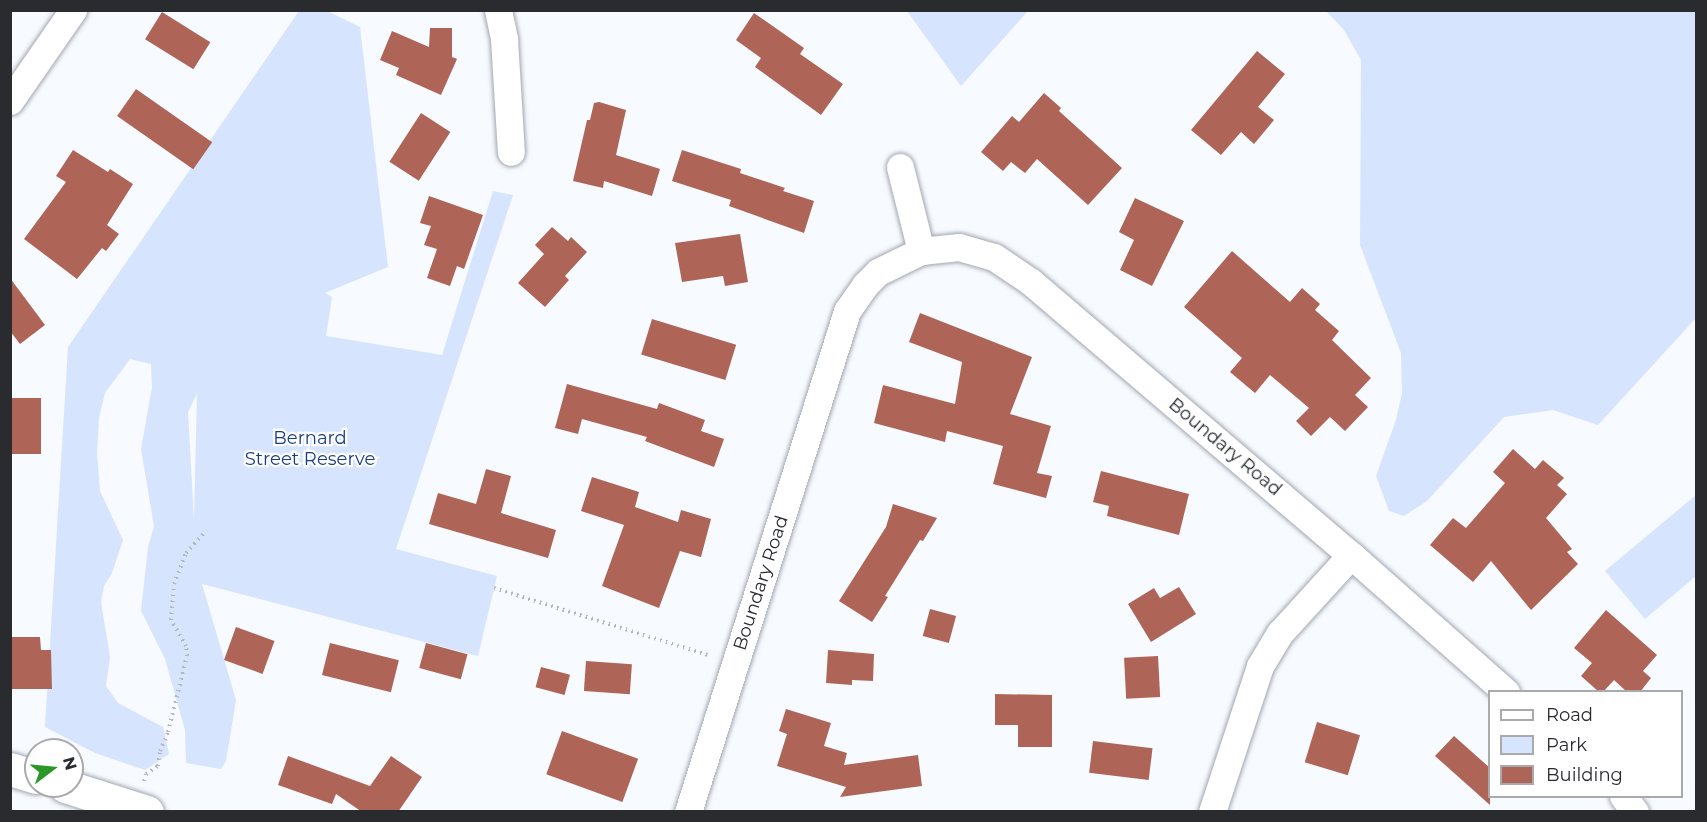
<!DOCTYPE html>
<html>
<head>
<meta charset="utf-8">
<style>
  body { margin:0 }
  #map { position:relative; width:1707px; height:822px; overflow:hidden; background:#f7fafe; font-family:Montserrat,sans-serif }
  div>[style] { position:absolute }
  .green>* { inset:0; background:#d6e4fe }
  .building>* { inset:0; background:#ae6557; transform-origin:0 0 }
  .path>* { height:4px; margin-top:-2px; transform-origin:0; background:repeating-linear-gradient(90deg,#b3b6ba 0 1.5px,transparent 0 6px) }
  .roads { filter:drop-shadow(0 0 2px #a1a6b1) drop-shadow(0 0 2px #a1a6b1) }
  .minor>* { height:27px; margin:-13.5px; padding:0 13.5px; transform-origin:13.5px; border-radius:13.5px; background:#fff }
  .tertiary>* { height:33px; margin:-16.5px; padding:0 16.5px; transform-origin:16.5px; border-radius:16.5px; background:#fff }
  span { translate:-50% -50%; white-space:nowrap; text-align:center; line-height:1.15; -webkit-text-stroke:4.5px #fff; paint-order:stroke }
  .park-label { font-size:18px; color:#1a3e86 }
  .street-label { font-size:18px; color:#292b2f }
  .frame { position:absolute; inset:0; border:12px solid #292b2f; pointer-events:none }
  .legend { position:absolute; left:1488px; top:690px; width:195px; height:108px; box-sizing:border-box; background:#fff; border:2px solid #a9aaac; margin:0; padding:8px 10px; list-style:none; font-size:18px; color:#292b2f }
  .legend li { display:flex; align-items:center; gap:12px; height:30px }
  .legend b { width:30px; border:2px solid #a9aaac }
  .north { position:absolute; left:24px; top:738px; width:60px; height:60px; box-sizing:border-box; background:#fff; border:2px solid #a9aaac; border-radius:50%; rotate:74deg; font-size:16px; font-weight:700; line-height:24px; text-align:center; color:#292b2f }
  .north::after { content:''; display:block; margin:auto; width:21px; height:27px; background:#299826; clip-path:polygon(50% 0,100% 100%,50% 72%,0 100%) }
</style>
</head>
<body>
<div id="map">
  <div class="green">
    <div style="clip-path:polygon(evenodd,299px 11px,327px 11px,360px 27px,388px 267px,325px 293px,332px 297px,326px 336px,442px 355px,493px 191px,513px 195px,396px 549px,497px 576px,478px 656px,202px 584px,236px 700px,226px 761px,221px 769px,186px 763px,185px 730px,165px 659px,141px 611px,148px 547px,154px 526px,141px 449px,152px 387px,151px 364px,130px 359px,105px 393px,99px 418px,97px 453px,100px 491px,123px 540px,112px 573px,104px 586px,101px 602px,110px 657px,106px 686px,118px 703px,163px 727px,169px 754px,145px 770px,95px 753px,45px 727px,68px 347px,299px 11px,197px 394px,194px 520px,188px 412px,197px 394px)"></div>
    <div style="clip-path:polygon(907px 11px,1028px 11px,961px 86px)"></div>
    <div style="clip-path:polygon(1326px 11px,1696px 11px,1696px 318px,1598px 425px,1553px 410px,1504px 417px,1427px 501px,1404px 516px,1389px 511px,1376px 476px,1396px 420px,1402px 393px,1401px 353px,1360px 245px,1361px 60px,1344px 30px)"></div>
    <div style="clip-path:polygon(1696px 495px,1696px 576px,1645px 619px,1605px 571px)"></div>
  </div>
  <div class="building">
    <div style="left:162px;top:12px;width:57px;height:32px;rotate:32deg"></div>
    <div style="clip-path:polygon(754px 13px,804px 48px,800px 54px,843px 84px,821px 115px,755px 67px,761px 58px,736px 40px)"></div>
    <div style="clip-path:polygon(430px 28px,452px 28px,452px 57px,457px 59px,441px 95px,396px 75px,399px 68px,380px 60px,392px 31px,429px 47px)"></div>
    <div style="clip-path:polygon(1257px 51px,1285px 74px,1258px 107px,1274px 120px,1254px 144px,1241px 132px,1221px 155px,1191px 130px)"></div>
    <div style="left:136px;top:89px;width:93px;height:33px;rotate:35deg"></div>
    <div style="clip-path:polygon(1044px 93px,1061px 108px,1059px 111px,1122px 168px,1088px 205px,1037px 159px,1025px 173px,1011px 162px,1003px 171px,981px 152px,1012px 116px,1019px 122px)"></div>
    <div style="clip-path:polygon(599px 102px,626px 110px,616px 155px,660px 169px,652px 196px,604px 181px,603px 188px,573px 181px,587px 120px,590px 120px,594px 103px)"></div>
    <div style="left:421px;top:113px;width:35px;height:58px;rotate:33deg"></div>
    <div style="clip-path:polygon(73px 150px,108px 172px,110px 169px,133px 184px,107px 225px,119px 234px,106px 251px,102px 248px,77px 279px,24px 239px,66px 182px,56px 176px)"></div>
    <div style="clip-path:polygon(682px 150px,741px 169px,740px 173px,785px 188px,783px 191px,814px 201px,804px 233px,729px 206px,731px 200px,672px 181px)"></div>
    <div style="clip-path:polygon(429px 196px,483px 215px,464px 269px,457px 266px,450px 286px,427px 278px,437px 249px,424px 245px,431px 226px,420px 223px)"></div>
    <div style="clip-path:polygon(1135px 198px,1184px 221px,1152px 286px,1120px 270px,1134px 240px,1119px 232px)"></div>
    <div style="clip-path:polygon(552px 227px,568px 241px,571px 237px,587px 252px,565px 276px,569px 280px,545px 307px,518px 283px,544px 254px,535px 245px)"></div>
    <div style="clip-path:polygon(740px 234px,748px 282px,725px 286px,723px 276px,682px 282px,675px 243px)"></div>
    <div style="clip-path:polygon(1232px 251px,1290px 302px,1302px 288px,1320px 304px,1315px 310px,1339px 331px,1332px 340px,1371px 378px,1355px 395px,1368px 407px,1345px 431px,1330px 417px,1311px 436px,1296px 421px,1309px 408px,1270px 375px,1255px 393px,1230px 372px,1242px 358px,1184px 307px)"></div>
    <div style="clip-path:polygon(10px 278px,45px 325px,20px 344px,10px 331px)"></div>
    <div style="clip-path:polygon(920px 313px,1032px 357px,1010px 414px,1051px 426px,1037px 473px,1052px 476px,1046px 498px,993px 484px,1003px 446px,947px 431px,945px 442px,874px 423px,883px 385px,955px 404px,962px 362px,909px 342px)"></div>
    <div style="left:652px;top:319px;width:88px;height:37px;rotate:17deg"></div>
    <div style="clip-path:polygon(567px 384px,657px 409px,659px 403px,705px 420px,701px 431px,724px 439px,714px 467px,645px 441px,647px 437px,582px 419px,578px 434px,555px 428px)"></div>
    <div style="left:10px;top:398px;width:31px;height:56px"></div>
    <div style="clip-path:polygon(1513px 449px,1535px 469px,1543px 460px,1564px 478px,1557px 485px,1567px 494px,1546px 518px,1572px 549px,1567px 552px,1578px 564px,1531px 610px,1491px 561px,1473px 582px,1430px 545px,1453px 518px,1466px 528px,1505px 483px,1493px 472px)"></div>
    <div style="clip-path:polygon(486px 469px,511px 476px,501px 513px,556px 530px,548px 558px,429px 524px,438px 493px,476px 504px)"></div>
    <div style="clip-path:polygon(1101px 471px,1189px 494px,1179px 535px,1107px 516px,1109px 506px,1093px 502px)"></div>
    <div style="clip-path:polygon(592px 477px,639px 492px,635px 507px,678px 522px,681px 510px,711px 519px,701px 557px,680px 551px,659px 608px,602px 586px,624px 525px,581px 511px)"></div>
    <div style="clip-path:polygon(893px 504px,937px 518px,923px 541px,920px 540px,885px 596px,888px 597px,872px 622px,839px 601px,886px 527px)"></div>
    <div style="clip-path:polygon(1179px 587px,1196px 614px,1151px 642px,1128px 604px,1154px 588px,1160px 598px)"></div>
    <div style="left:930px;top:609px;width:27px;height:28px;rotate:15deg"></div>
    <div style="clip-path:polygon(1606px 610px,1657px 655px,1643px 671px,1651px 678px,1640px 692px,1627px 692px,1614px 680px,1603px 692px,1599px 692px,1581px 676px,1592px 663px,1574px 648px)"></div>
    <div style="left:236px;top:627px;width:41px;height:35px;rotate:20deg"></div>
    <div style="clip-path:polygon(10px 637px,40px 637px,41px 650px,51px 650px,52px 689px,11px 689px)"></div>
    <div style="left:330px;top:643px;width:71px;height:33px;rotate:14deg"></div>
    <div style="left:426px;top:643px;width:43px;height:26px;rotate:15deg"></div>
    <div style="clip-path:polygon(828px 650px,874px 654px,873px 681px,852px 680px,852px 685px,826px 683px)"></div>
    <div style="left:1158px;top:656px;width:41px;height:34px;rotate:87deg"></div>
    <div style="left:586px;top:661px;width:46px;height:30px;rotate:4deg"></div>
    <div style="left:541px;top:667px;width:30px;height:21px;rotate:15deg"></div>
    <div style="clip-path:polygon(995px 694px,1052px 695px,1052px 747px,1018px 747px,1018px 725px,995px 725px)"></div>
    <div style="clip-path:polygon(786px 709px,831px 723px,824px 746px,847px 753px,844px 765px,918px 755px,922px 786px,840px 797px,846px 787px,777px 766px,787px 734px,779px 731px)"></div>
    <div style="left:1317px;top:722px;width:45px;height:42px;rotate:17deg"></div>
    <div style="left:562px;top:731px;width:81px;height:46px;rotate:20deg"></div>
    <div style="clip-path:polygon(1454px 736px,1490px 768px,1490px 805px,1435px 756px)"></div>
    <div style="left:1093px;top:741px;width:60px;height:32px;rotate:7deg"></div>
    <div style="clip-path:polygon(288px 756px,370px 786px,391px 756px,422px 777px,398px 812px,362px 812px,336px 794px,332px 804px,278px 785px)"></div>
  </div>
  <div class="path">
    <div style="left:494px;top:588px;width:227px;rotate:17.4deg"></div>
    <div style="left:144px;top:781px;width:7px;rotate:-74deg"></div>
    <div style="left:146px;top:774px;width:14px;rotate:-34deg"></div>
    <div style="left:158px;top:766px;width:15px;rotate:-82deg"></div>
    <div style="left:160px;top:751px;width:21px;rotate:-67deg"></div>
    <div style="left:168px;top:732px;width:78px;rotate:-76deg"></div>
    <div style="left:187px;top:656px;width:10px;rotate:-96deg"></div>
    <div style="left:186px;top:646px;width:30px;rotate:-120deg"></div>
    <div style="left:171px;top:620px;width:36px;rotate:-85deg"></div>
    <div style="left:174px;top:584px;width:33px;rotate:-69deg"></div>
    <div style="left:186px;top:553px;width:30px;rotate:-48deg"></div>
  </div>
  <div class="roads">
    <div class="minor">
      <div style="left:498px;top:10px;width:30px;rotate:78deg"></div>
      <div style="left:504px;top:39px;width:113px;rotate:86.5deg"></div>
      <div style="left:10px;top:101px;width:111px;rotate:-55.3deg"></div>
      <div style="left:900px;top:167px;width:87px;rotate:76deg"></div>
      <div style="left:1623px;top:796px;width:20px;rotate:53deg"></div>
      <div style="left:688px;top:812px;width:526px;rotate:-72.39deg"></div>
      <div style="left:847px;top:311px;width:32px;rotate:-55deg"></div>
      <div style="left:865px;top:285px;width:18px;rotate:-45deg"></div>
      <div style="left:878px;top:272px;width:48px;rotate:-26deg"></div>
      <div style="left:921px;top:251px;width:38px;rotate:-6deg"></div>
      <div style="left:959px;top:247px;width:36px;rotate:16deg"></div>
      <div style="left:994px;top:257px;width:45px;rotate:34deg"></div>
      <div style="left:1031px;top:282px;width:421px;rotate:40.5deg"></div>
      <div style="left:1351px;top:555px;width:207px;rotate:41.5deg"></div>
      <div style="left:1212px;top:812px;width:154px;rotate:-71.8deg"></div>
      <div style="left:1260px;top:666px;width:39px;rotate:-59deg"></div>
      <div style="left:1280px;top:633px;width:105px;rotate:-47.7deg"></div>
    </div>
    <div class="tertiary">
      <div style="left:10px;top:769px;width:27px;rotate:17deg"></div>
      <div style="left:65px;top:786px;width:86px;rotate:17.6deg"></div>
    </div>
  </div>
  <div class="park-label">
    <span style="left:310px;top:449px">Bernard<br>Street Reserve</span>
  </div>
  <div class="street-label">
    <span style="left:1225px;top:447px;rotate:40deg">Boundary Road</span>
    <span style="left:761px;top:583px;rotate:-72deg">Boundary Road</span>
  </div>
  <div class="frame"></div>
  <ul class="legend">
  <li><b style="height:8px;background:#fff"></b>Road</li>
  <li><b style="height:16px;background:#d6e4fe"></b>Park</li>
  <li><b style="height:16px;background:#ae6557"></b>Building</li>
  </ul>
  <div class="north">N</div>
</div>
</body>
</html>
